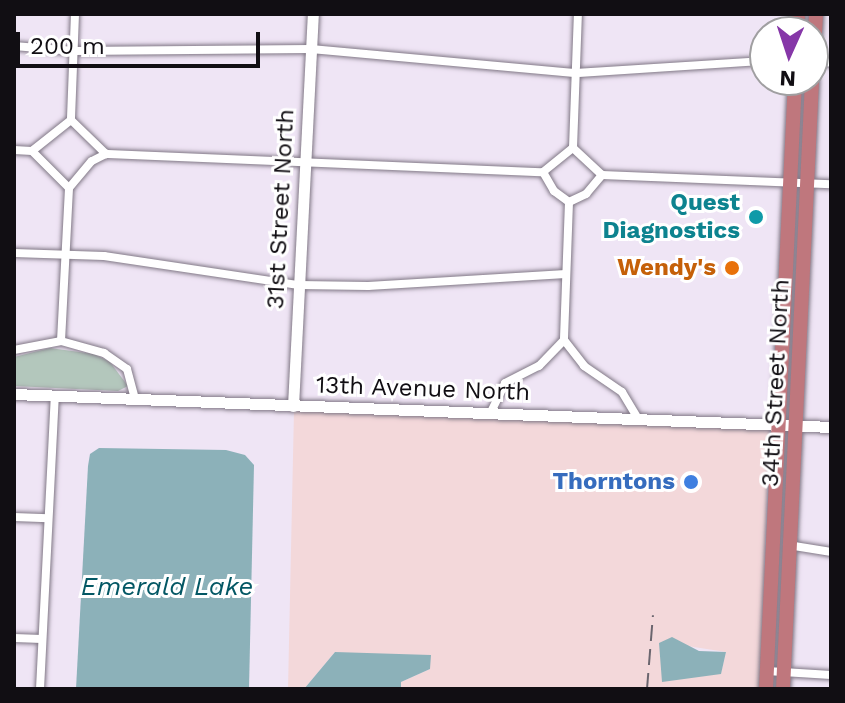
<!DOCTYPE html>
<html>
<head>
<meta charset="utf-8">
<style>
  body { margin:0 }
  #map { position:relative; width:845px; height:703px; overflow:hidden; background:#efe5f5; font-family:"Work Sans",sans-serif }
  div>[style] { position:absolute }
  .industrial>* { inset:0; background:#f3d8da }
  .green>* { inset:0; background:#b3c7bc }
  .water>* { inset:0; background:#8cb1b9 }
  .roads { filter:drop-shadow(0 0 2px #817886) drop-shadow(0 0 2px #817886) }
  .street>* { height:8px; margin:-4px; padding:0 4px; transform-origin:4px; border-radius:4px; background:#fff }
  .secondary>* { height:11px; margin:-5.5px; padding:0 5.5px; transform-origin:5.5px; border-radius:5.5px; background:#fff }
  .highway>* { height:14px; margin:-7px; padding:0 7px; transform-origin:7px; border-radius:7px; background:#bf777d }
  .rail>* { height:2px; margin-top:-1px; transform-origin:0; background:repeating-linear-gradient(90deg,#6a656e 0 16px,transparent 0 24px) }
  .dots>* { width:22px; height:22px; translate:-50% -50%; box-sizing:border-box; border:4px solid #fff; border-radius:50% }
  span { translate:-50% -50%; white-space:nowrap; text-align:center; line-height:1.15; -webkit-text-stroke:6px #fff; paint-order:stroke }
  .culture-label { font-size:24px; color:#0d838f; font-weight:700 }
  .right { translate:-100% -50%; text-align:right }
  .street-label { font-size:24px; color:#110e13 }
  .food-label { font-size:24px; color:#c56008; font-weight:700 }
  .shop-label { font-size:24px; color:#366cbe; font-weight:700 }
  .water-label { font-size:26px; color:#035764; font-style:italic }
  .frame { position:absolute; inset:0; border:16px solid #110e13; pointer-events:none }
  .north { position:absolute; left:749px; top:16px; width:80px; height:80px; box-sizing:border-box; background:#fff; border:2px solid #a09fa1; border-radius:50%; rotate:183deg; font-size:22px; font-weight:700; line-height:32px; text-align:center; color:#110e13 }
  .north::after { content:''; display:block; margin:auto; width:28px; height:36px; background:#8637a8; clip-path:polygon(50% 0,100% 100%,50% 72%,0 100%) }
  .scale { position:absolute; left:16px; top:32px; width:244px; height:36px; box-sizing:border-box; border:4px solid #110e13; border-top:0; padding-left:10px; font-size:24px; line-height:28px; white-space:nowrap; color:#110e13; -webkit-text-stroke:6px #fff; paint-order:stroke }
</style>
</head>
<body>
<div id="map">
  <div class="industrial">
    <div style="clip-path:polygon(evenodd,294px 410px,769px 429px,760px 689px,401px 689px,401px 682px,430px 669px,335px 652px,304px 689px,288px 689px,294px 410px,681px 645px,726px 652px,721px 673px,681px 678px,681px 645px)"></div>
  </div>
  <div class="green">
    <div style="clip-path:polygon(50px 348px,94px 354px,110px 362px,128px 386px,118px 391px,14px 386px,14px 357px)"></div>
  </div>
  <div class="water">
    <div style="clip-path:polygon(99px 448px,226px 450px,245px 455px,254px 465px,249px 689px,76px 689px,88px 466px,90px 454px)"></div>
    <div style="clip-path:polygon(672px 637px,699px 651px,726px 652px,721px 674px,662px 682px,659px 643px)"></div>
    <div style="clip-path:polygon(335px 652px,431px 655px,430px 669px,401px 682px,401px 689px,304px 689px)"></div>
  </div>
  <div class="roads">
    <div class="street">
      <div style="left:75px;top:14px;width:106px;rotate:92.2deg"></div>
      <div style="left:71px;top:120px;width:49px;rotate:44.2deg"></div>
      <div style="left:14px;top:46px;width:60px;rotate:4.8deg"></div>
      <div style="left:74px;top:51px;width:237px;rotate:-0.5deg"></div>
      <div style="left:311px;top:49px;width:267px;rotate:5.2deg"></div>
      <div style="left:577px;top:73px;width:188px;rotate:-3.7deg"></div>
      <div style="left:813px;top:60px;width:18px;rotate:9deg"></div>
      <div style="left:573px;top:148px;width:134px;rotate:-87.9deg"></div>
      <div style="left:14px;top:150px;width:18px;rotate:3deg"></div>
      <div style="left:32px;top:151px;width:52px;rotate:45deg"></div>
      <div style="left:32px;top:151px;width:50px;rotate:-38.5deg"></div>
      <div style="left:543px;top:172px;width:22px;rotate:60deg"></div>
      <div style="left:554px;top:191px;width:19px;rotate:36deg"></div>
      <div style="left:543px;top:172px;width:38px;rotate:-39deg"></div>
      <div style="left:602px;top:175px;width:229px;rotate:2.3deg"></div>
      <div style="left:569px;top:202px;width:138px;rotate:92.1deg"></div>
      <div style="left:564px;top:340px;width:33px;rotate:52deg"></div>
      <div style="left:584px;top:366px;width:46px;rotate:34.4deg"></div>
      <div style="left:622px;top:392px;width:33px;rotate:59deg"></div>
      <div style="left:569px;top:202px;width:19px;rotate:-25deg"></div>
      <div style="left:586px;top:194px;width:25px;rotate:-50deg"></div>
      <div style="left:602px;top:175px;width:40px;rotate:-137deg"></div>
      <div style="left:14px;top:253px;width:90px;rotate:1.9deg"></div>
      <div style="left:104px;top:256px;width:197px;rotate:8.5deg"></div>
      <div style="left:299px;top:285px;width:69px;rotate:0.8deg"></div>
      <div style="left:368px;top:286px;width:198px;rotate:-3.5deg"></div>
      <div style="left:61px;top:341px;width:153px;rotate:-87deg"></div>
      <div style="left:69px;top:188px;width:35px;rotate:-50deg"></div>
      <div style="left:92px;top:161px;width:16px;rotate:-27deg"></div>
      <div style="left:106px;top:154px;width:437px;rotate:2.4deg"></div>
      <div style="left:14px;top:350px;width:48px;rotate:-10.8deg"></div>
      <div style="left:61px;top:341px;width:45px;rotate:15.6deg"></div>
      <div style="left:104px;top:353px;width:28px;rotate:35deg"></div>
      <div style="left:127px;top:369px;width:30px;rotate:75deg"></div>
      <div style="left:490px;top:414px;width:34px;rotate:-64deg"></div>
      <div style="left:505px;top:383px;width:38px;rotate:-27deg"></div>
      <div style="left:539px;top:366px;width:36px;rotate:-46deg"></div>
      <div style="left:14px;top:517px;width:34px;rotate:2deg"></div>
      <div style="left:788px;top:545px;width:44px;rotate:9.2deg"></div>
      <div style="left:14px;top:638px;width:28px;rotate:2deg"></div>
      <div style="left:767px;top:671px;width:64px;rotate:3.6deg"></div>
      <div style="left:40px;top:689px;width:294px;rotate:-87.1deg"></div>
    </div>
    <div class="secondary">
      <div style="left:14px;top:394px;width:818px;rotate:2.31deg"></div>
      <div style="left:293px;top:406px;width:393px;rotate:-87.1deg"></div>
    </div>
    <div class="highway">
      <div style="left:797px;top:32px;width:18px;rotate:-87deg"></div>
      <div style="left:813px;top:68px;width:54px;rotate:-86.8deg"></div>
      <div style="left:766px;top:689px;width:610px;rotate:-87.27deg"></div>
      <div style="left:783px;top:689px;width:610px;rotate:-87.27deg"></div>
    </div>
  </div>
  <div class="rail">
    <div style="left:647px;top:689px;width:74px;rotate:-85.4deg"></div>
  </div>
  <div class="dots">
    <div style="left:756px;top:217px;background:#0f9aa8"></div>
    <div style="left:732px;top:268px;background:#e8710a"></div>
    <div style="left:691px;top:482px;background:#3f7fe0"></div>
  </div>
  <div class="culture-label">
    <span class="right" style="left:740px;top:217px">Quest<br>Diagnostics</span>
  </div>
  <div class="street-label">
    <span style="left:281px;top:209px;rotate:-87deg">31st Street North</span>
    <span style="left:776px;top:383px;rotate:-87deg">34th Street North</span>
    <span style="left:423px;top:389px;rotate:2deg">13th Avenue North</span>
  </div>
  <div class="food-label">
    <span class="right" style="left:716px;top:268px">Wendy's</span>
  </div>
  <div class="shop-label">
    <span class="right" style="left:675px;top:482px">Thorntons</span>
  </div>
  <div class="water-label">
    <span style="left:167px;top:587px">Emerald Lake</span>
  </div>
  <div class="frame"></div>
  <div class="north">N</div>
  <div class="scale">200 m</div>
</div>
</body>
</html>
